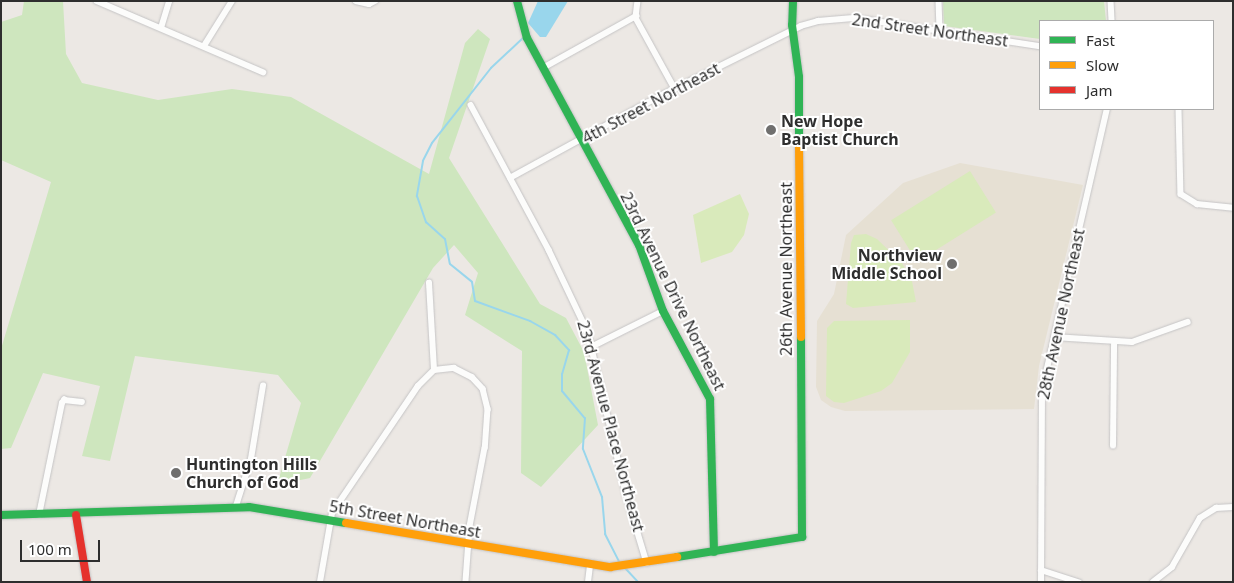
<!DOCTYPE html>
<html>
<head>
<meta charset="utf-8">
<style>
  body { margin:0 }
  #map { position:relative; width:1234px; height:583px; overflow:hidden; background:#ece8e4; font-family:"Noto Sans",sans-serif }
  div>[style] { position:absolute }
  .education>* { inset:0; background:#e6e0d3 }
  .green>* { inset:0; background:#cee6be }
  .pitch>* { inset:0; background:#d9eabb; transform-origin:0 0 }
  .water>* { inset:0; background:#99d6ec }
  .stream>* { height:2px; margin:-1px; padding:0 1px; transform-origin:1px; border-radius:1px; background:#99d6ec }
  .roads { filter:drop-shadow(0 0 1px #c5c4c5) drop-shadow(0 0 1px #c5c4c5) }
  .street>* { height:5.5px; margin:-2.75px; padding:0 2.75px; transform-origin:2.75px; border-radius:2.75px; background:#fcfcfb }
  .fast>* { height:8px; margin:-4px; padding:0 4px; transform-origin:4px; border-radius:4px; background:#30b455 }
  .slow>* { height:8px; margin:-4px; padding:0 4px; transform-origin:4px; border-radius:4px; background:#ff9f0a }
  .jam>* { height:8px; margin:-4px; padding:0 4px; transform-origin:4px; border-radius:4px; background:#e5322d }
  .dots>* { width:14px; height:14px; translate:-50% -50%; box-sizing:border-box; border:2px solid #fff; border-radius:50% }
  span { translate:-50% -50%; white-space:nowrap; text-align:center; line-height:1.15; -webkit-text-stroke:4px #fff; paint-order:stroke }
  .street-label { font-size:16px; color:#2e2e2e }
  .poi-label { font-size:16px; color:#2e2e2e; font-weight:700 }
  .left { translate:0 -50%; text-align:left }
  .right { translate:-100% -50%; text-align:right }
  .frame { position:absolute; inset:0; border:2px solid #2e2e2e; pointer-events:none }
  .legend { position:absolute; left:1039px; top:20px; width:175px; height:90px; box-sizing:border-box; background:#fff; border:1px solid #ababab; margin:0; padding:6px 9px; list-style:none; font-size:15px; color:#2e2e2e }
  .legend li { display:flex; align-items:center; gap:10px; height:25px }
  .legend b { width:25px; border:1px solid #ababab }
  .scale { position:absolute; left:20px; top:540px; width:80px; height:22px; box-sizing:border-box; border:2px solid #2e2e2e; border-top:0; padding-left:6px; font-size:15px; line-height:18px; white-space:nowrap; color:#2e2e2e; -webkit-text-stroke:4px #fff; paint-order:stroke }
</style>
</head>
<body>
<div id="map">
  <div class="education">
    <div style="clip-path:polygon(960px 163px,1083px 185px,1039px 366px,1034px 409px,845px 411px,831px 407px,821px 400px,816px 387px,817px 321px,834px 294px,846px 235px,903px 183px)"></div>
  </div>
  <div class="green">
    <div style="clip-path:polygon(24px 1px,63px 1px,66px 54px,82px 83px,158px 100px,232px 89px,291px 97px,429px 174px,465px 43px,478px 29px,490px 39px,449px 158px,540px 304px,566px 318px,584px 352px,598px 425px,541px 487px,521px 473px,522px 351px,465px 315px,478px 273px,454px 245px,433px 268px,310px 478px,277px 485px,301px 403px,278px 375px,135px 356px,110px 461px,82px 456px,100px 386px,43px 373px,11px 448px,1px 449px,1px 349px,51px 182px,1px 160px,1px 22px,22px 15px)"></div>
    <div style="clip-path:polygon(943px 1px,1104px 1px,1106px 21px,1040px 21px,1040px 39px,944px 26px)"></div>
  </div>
  <div class="pitch">
    <div style="left:970px;top:171px;width:49px;height:93px;rotate:58deg"></div>
    <div style="clip-path:polygon(740px 194px,749px 214px,744px 235px,732px 252px,701px 263px,693px 215px)"></div>
    <div style="clip-path:polygon(866px 234px,877px 239px,902px 263px,912px 281px,916px 302px,853px 308px,846px 304px,851px 243px,854px 235px)"></div>
    <div style="clip-path:polygon(910px 320px,910px 352px,892px 383px,881px 391px,844px 403px,834px 402px,826px 396px,827px 328px,834px 321px)"></div>
  </div>
  <div class="water">
    <div style="clip-path:polygon(538px 1px,568px 1px,546px 37px,540px 37px,528px 23px)"></div>
  </div>
  <div class="stream">
    <div style="left:524px;top:37px;width:45px;rotate:136.8deg"></div>
    <div style="left:491px;top:68px;width:95px;rotate:128.2deg"></div>
    <div style="left:432px;top:143px;width:20px;rotate:117deg"></div>
    <div style="left:423px;top:161px;width:36px;rotate:100deg"></div>
    <div style="left:417px;top:196px;width:28px;rotate:71deg"></div>
    <div style="left:426px;top:222px;width:25px;rotate:42deg"></div>
    <div style="left:445px;top:239px;width:25px;rotate:79deg"></div>
    <div style="left:450px;top:264px;width:28px;rotate:39deg"></div>
    <div style="left:472px;top:282px;width:19px;rotate:81deg"></div>
    <div style="left:475px;top:301px;width:59px;rotate:20deg"></div>
    <div style="left:530px;top:321px;width:29px;rotate:29deg"></div>
    <div style="left:555px;top:335px;width:21px;rotate:47deg"></div>
    <div style="left:569px;top:350px;width:25px;rotate:106deg"></div>
    <div style="left:562px;top:374px;width:17px;rotate:90deg"></div>
    <div style="left:562px;top:391px;width:35px;rotate:50deg"></div>
    <div style="left:585px;top:418px;width:31px;rotate:94deg"></div>
    <div style="left:583px;top:449px;width:52px;rotate:68.4deg"></div>
    <div style="left:602px;top:497px;width:37px;rotate:85deg"></div>
    <div style="left:605px;top:534px;width:33px;rotate:63deg"></div>
    <div style="left:625px;top:568px;width:19px;rotate:47deg"></div>
  </div>
  <div class="roads">
    <div class="street">
      <div style="left:97px;top:1px;width:181px;rotate:23.2deg"></div>
      <div style="left:356px;top:1px;width:13px;rotate:13deg"></div>
      <div style="left:369px;top:4px;width:7px;rotate:-27deg"></div>
      <div style="left:638px;top:1px;width:17px;rotate:97deg"></div>
      <div style="left:636px;top:18px;width:81px;rotate:61.2deg"></div>
      <div style="left:939px;top:1px;width:30px;rotate:88deg"></div>
      <div style="left:1111px;top:1px;width:20px;rotate:87deg"></div>
      <div style="left:161px;top:28px;width:28px;rotate:-73deg"></div>
      <div style="left:204px;top:46px;width:53px;rotate:-58.1deg"></div>
      <div style="left:543px;top:68px;width:107px;rotate:-29.2deg"></div>
      <div style="left:471px;top:105px;width:165px;rotate:61.7deg"></div>
      <div style="left:549px;top:250px;width:91px;rotate:64.6deg"></div>
      <div style="left:588px;top:332px;width:165px;rotate:76.7deg"></div>
      <div style="left:626px;top:493px;width:73px;rotate:73.3deg"></div>
      <div style="left:1179px;top:109px;width:85px;rotate:88.7deg"></div>
      <div style="left:1181px;top:194px;width:19px;rotate:32deg"></div>
      <div style="left:1197px;top:204px;width:36px;rotate:6deg"></div>
      <div style="left:510px;top:178px;width:171px;rotate:-28.7deg"></div>
      <div style="left:660px;top:96px;width:157px;rotate:-26.4deg"></div>
      <div style="left:801px;top:26px;width:18px;rotate:-16deg"></div>
      <div style="left:818px;top:21px;width:38px;rotate:-5deg"></div>
      <div style="left:856px;top:18px;width:186px;rotate:8.7deg"></div>
      <div style="left:1054px;top:337px;width:78px;rotate:3.7deg"></div>
      <div style="left:1132px;top:342px;width:59px;rotate:-19.7deg"></div>
      <div style="left:593px;top:346px;width:78px;rotate:-26.6deg"></div>
      <div style="left:434px;top:370px;width:20px;rotate:-6deg"></div>
      <div style="left:454px;top:368px;width:20px;rotate:27deg"></div>
      <div style="left:472px;top:377px;width:16px;rotate:47deg"></div>
      <div style="left:483px;top:389px;width:21px;rotate:76deg"></div>
      <div style="left:488px;top:409px;width:39px;rotate:94deg"></div>
      <div style="left:485px;top:448px;width:80px;rotate:100.8deg"></div>
      <div style="left:470px;top:527px;width:55px;rotate:94.2deg"></div>
      <div style="left:1113px;top:446px;width:103px;rotate:-89.4deg"></div>
      <div style="left:236px;top:506px;width:49px;rotate:-72.3deg"></div>
      <div style="left:251px;top:459px;width:74px;rotate:-80.7deg"></div>
      <div style="left:39px;top:515px;width:114px;rotate:-78.4deg"></div>
      <div style="left:62px;top:403px;width:4px;rotate:-56deg"></div>
      <div style="left:64px;top:400px;width:18px;rotate:6deg"></div>
      <div style="left:1041px;top:570px;width:40px;rotate:18deg"></div>
      <div style="left:320px;top:582px;width:70px;rotate:-80.1deg"></div>
      <div style="left:332px;top:513px;width:153px;rotate:-55.9deg"></div>
      <div style="left:418px;top:386px;width:23px;rotate:-45deg"></div>
      <div style="left:434px;top:370px;width:87px;rotate:-93.3deg"></div>
      <div style="left:588px;top:582px;width:16px;rotate:-83deg"></div>
      <div style="left:1041px;top:582px;width:192px;rotate:-89.7deg"></div>
      <div style="left:1042px;top:390px;width:288px;rotate:-77deg"></div>
      <div style="left:1153px;top:582px;width:24px;rotate:-38deg"></div>
      <div style="left:1172px;top:567px;width:56px;rotate:-60.3deg"></div>
      <div style="left:1200px;top:518px;width:19px;rotate:-32deg"></div>
      <div style="left:1216px;top:508px;width:17px;rotate:-3deg"></div>
    </div>
    <div class="fast">
      <div style="left:517px;top:1px;width:38px;rotate:75deg"></div>
      <div style="left:527px;top:38px;width:235px;rotate:61.6deg"></div>
      <div style="left:639px;top:245px;width:70px;rotate:70deg"></div>
      <div style="left:663px;top:311px;width:100px;rotate:61.9deg"></div>
      <div style="left:710px;top:399px;width:153px;rotate:88.5deg"></div>
      <div style="left:793px;top:1px;width:24px;rotate:92deg"></div>
      <div style="left:792px;top:25px;width:52px;rotate:82.3deg"></div>
      <div style="left:799px;top:77px;width:68px;rotate:90deg"></div>
      <div style="left:1px;top:515px;width:248px;rotate:-1.8deg"></div>
      <div style="left:249px;top:507px;width:98px;rotate:9.4deg"></div>
      <div style="left:677px;top:557px;width:127px;rotate:-9.1deg"></div>
      <div style="left:802px;top:537px;width:200px;rotate:-90.3deg"></div>
    </div>
    <div class="slow">
      <div style="left:799px;top:145px;width:192px;rotate:89.4deg"></div>
      <div style="left:346px;top:523px;width:268px;rotate:9.5deg"></div>
      <div style="left:610px;top:567px;width:68px;rotate:-8.5deg"></div>
    </div>
    <div class="jam">
      <div style="left:76px;top:515px;width:68px;rotate:80.7deg"></div>
    </div>
  </div>
  <div class="dots">
    <div style="left:771px;top:130px;background:#706f6e"></div>
    <div style="left:952px;top:264px;background:#706f6e"></div>
    <div style="left:176px;top:473px;background:#706f6e"></div>
  </div>
  <div class="street-label">
    <span style="left:930px;top:30px;rotate:8deg">2nd Street Northeast</span>
    <span style="left:651px;top:103px;rotate:-28deg">4th Street Northeast</span>
    <span style="left:786px;top:269px;rotate:-90deg">26th Avenue Northeast</span>
    <span style="left:673px;top:291px;rotate:64deg">23rd Avenue Drive Northeast</span>
    <span style="left:1061px;top:314px;rotate:-78deg">28th Avenue Northeast</span>
    <span style="left:611px;top:426px;rotate:75deg">23rd Avenue Place Northeast</span>
    <span style="left:405px;top:519px;rotate:10deg">5th Street Northeast</span>
  </div>
  <div class="poi-label">
    <span class="left" style="left:781px;top:130px">New Hope<br>Baptist Church</span>
    <span class="right" style="left:942px;top:264px">Northview<br>Middle School</span>
    <span class="left" style="left:186px;top:473px">Huntington Hills<br>Church of God</span>
  </div>
  <div class="frame"></div>
  <ul class="legend">
  <li><b style="height:6px;background:#30b455"></b>Fast</li>
  <li><b style="height:6px;background:#ff9f0a"></b>Slow</li>
  <li><b style="height:6px;background:#e5322d"></b>Jam</li>
  </ul>
  <div class="scale">100 m</div>
</div>
</body>
</html>
